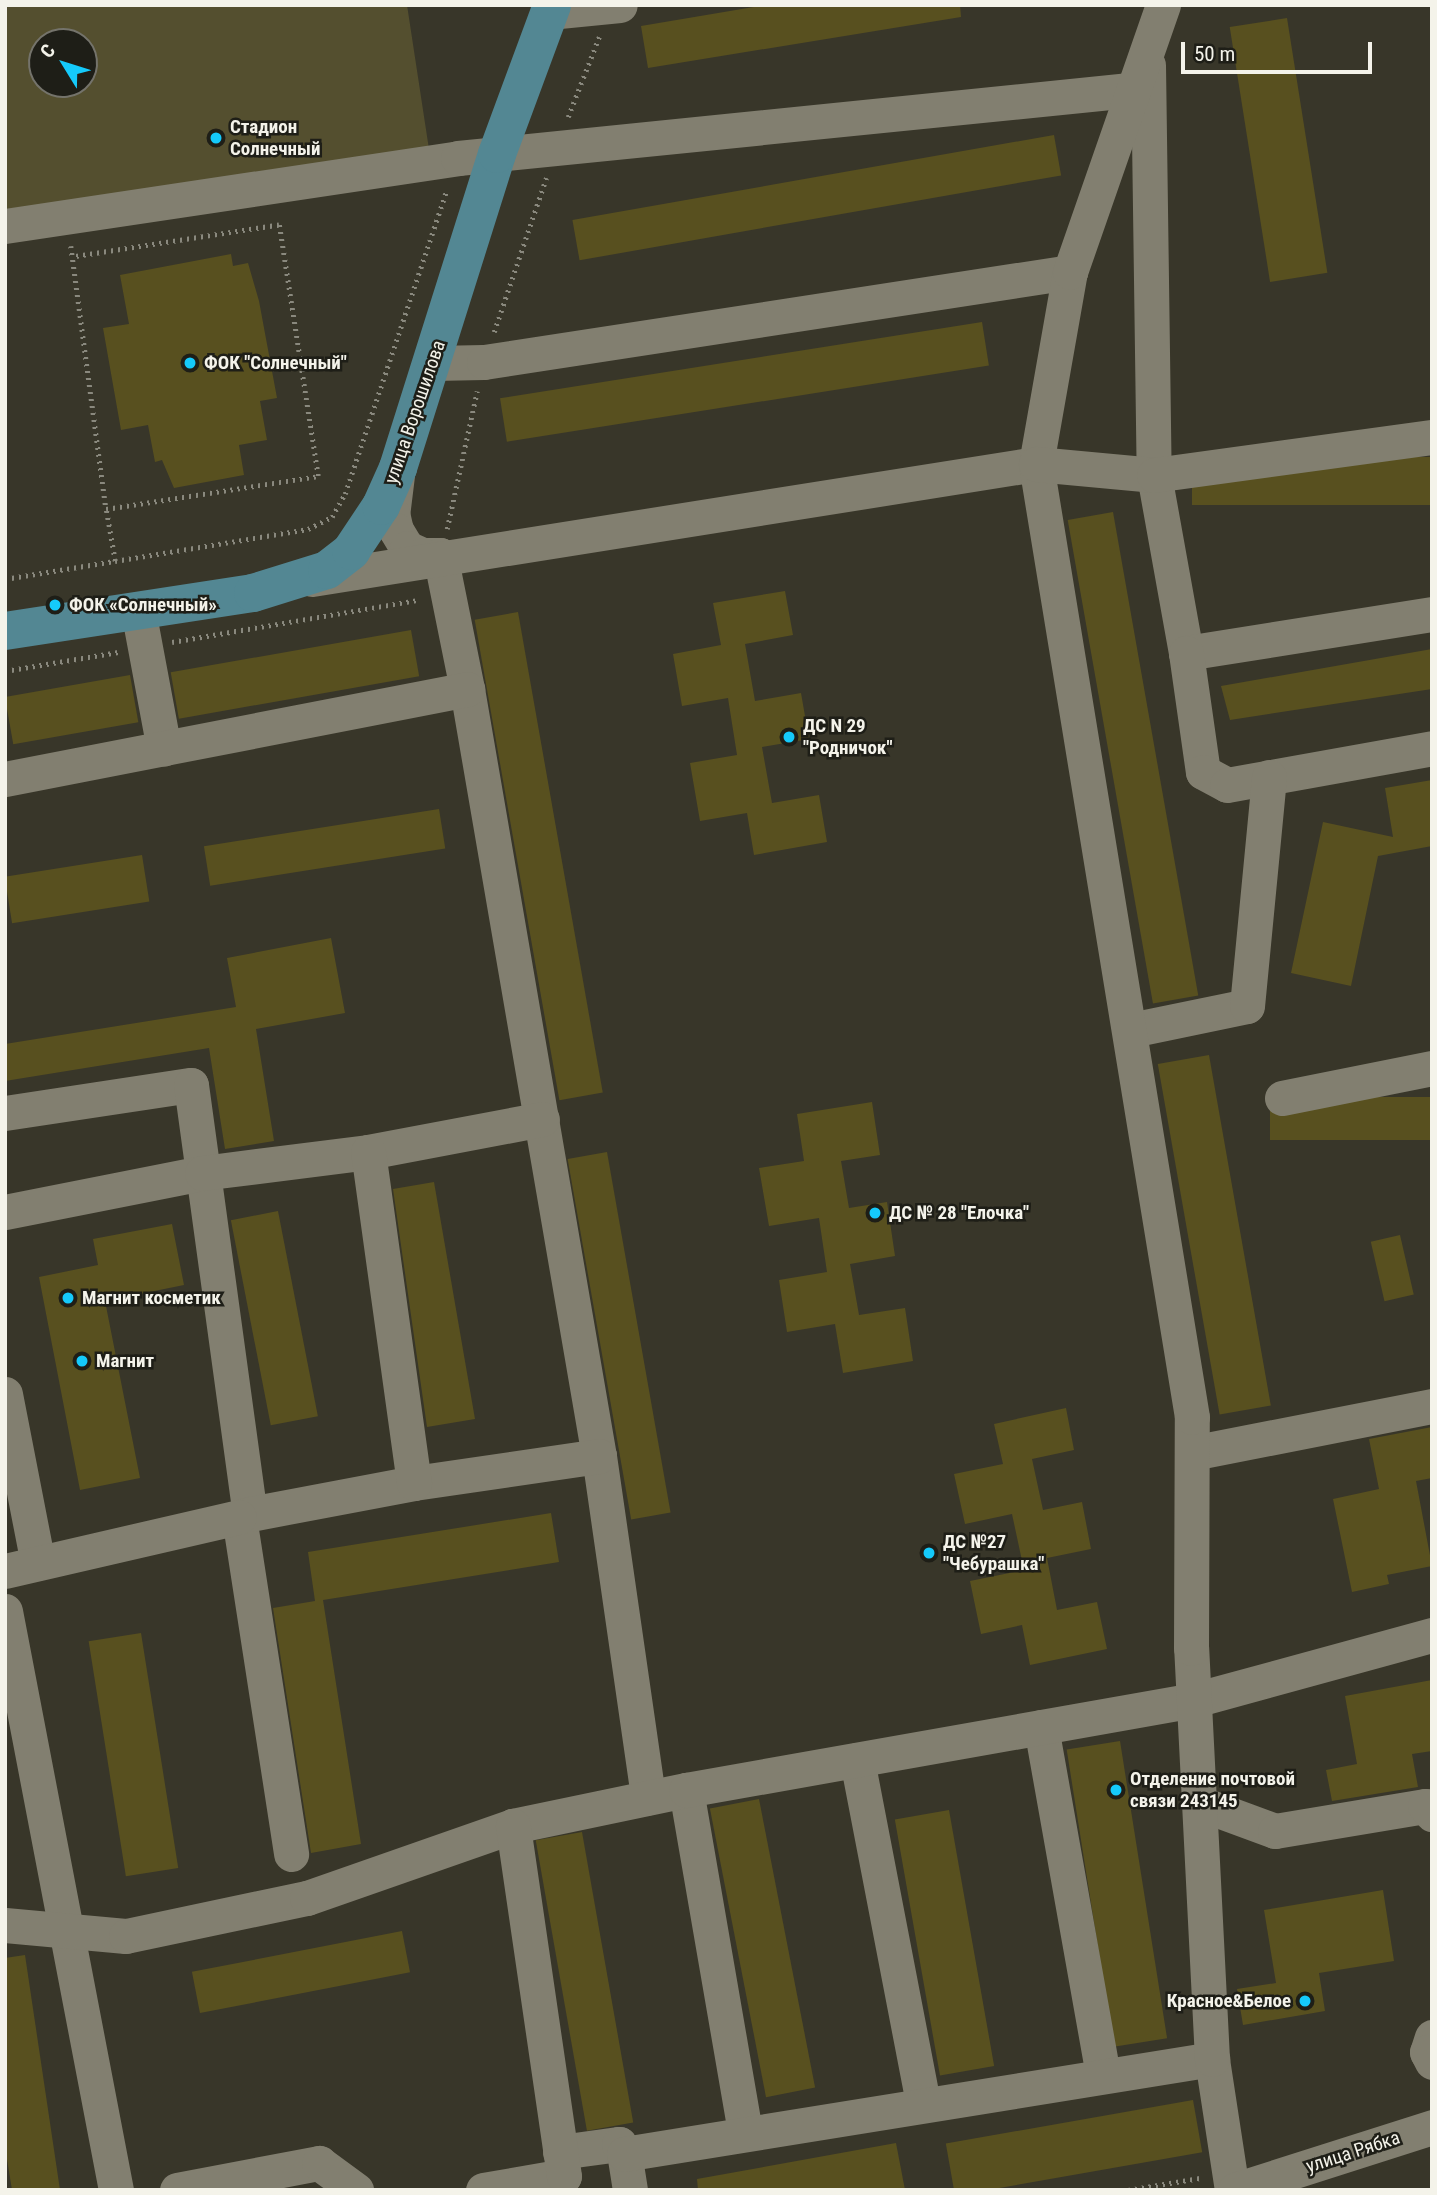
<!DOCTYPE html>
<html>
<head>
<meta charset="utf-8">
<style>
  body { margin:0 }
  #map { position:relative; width:1437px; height:2195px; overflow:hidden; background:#383629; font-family:"Roboto Condensed",sans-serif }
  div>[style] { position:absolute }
  .green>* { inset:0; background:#544f2f }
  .building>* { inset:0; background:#58501f; transform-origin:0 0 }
  .path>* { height:4.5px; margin-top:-2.25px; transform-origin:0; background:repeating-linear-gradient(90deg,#8a897e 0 2px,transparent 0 7px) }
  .minor>* { height:35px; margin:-17.5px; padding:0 17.5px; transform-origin:17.5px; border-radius:17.5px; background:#827f70 }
  .major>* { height:38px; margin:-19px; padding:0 19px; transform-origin:19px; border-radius:19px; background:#538793 }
  .dots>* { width:19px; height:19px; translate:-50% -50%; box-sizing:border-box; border:4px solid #1e1e17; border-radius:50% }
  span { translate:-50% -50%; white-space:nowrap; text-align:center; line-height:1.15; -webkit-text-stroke:5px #1e1e17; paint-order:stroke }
  .poi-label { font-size:19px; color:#f4f3ea; font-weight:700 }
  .left { translate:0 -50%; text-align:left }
  .right { translate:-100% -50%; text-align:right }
  .street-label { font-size:19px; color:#f4f3ea }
  .frame { position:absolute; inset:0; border:7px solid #f4f3ea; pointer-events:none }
  .north { position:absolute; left:28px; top:28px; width:70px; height:70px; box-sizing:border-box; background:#1e1e17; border:2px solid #74736b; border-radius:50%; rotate:308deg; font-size:19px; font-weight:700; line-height:28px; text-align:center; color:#f4f3ea }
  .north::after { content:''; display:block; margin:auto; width:24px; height:32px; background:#15cafb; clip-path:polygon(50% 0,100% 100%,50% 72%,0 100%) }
  .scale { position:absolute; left:1181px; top:42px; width:191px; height:32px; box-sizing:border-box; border:4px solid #f4f3ea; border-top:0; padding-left:9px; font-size:21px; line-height:24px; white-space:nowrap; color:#f4f3ea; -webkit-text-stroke:5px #1e1e17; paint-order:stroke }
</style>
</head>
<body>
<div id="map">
  <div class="green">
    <div style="clip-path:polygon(evenodd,5px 5px,407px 5px,432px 169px,5px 232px,5px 5px,42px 42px,84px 42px,84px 84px,42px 84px,42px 42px)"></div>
  </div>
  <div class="building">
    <div style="clip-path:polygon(765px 5px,960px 5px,961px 17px,648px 68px,641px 26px)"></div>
    <div style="left:1287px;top:18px;width:258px;height:58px;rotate:81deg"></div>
    <div style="left:1054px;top:135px;width:41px;height:489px;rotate:80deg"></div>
    <div style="clip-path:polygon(231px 254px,233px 266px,248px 263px,259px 301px,277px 398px,260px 401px,267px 440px,239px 445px,244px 475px,174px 488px,162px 460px,155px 462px,148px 425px,121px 430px,103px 328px,129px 324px,120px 275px)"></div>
    <div style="left:982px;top:322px;width:44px;height:488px;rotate:81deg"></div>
    <div style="left:1432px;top:457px;width:48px;height:240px;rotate:90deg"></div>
    <div style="left:1113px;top:512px;width:491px;height:46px;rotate:80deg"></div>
    <div style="clip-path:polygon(785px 591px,793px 635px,745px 644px,755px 701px,801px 693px,809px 739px,762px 747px,772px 803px,819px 795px,827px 842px,754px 855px,747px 813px,700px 821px,690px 763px,737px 755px,728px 698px,682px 706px,673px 654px,721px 645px,713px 603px)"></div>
    <div style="left:518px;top:612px;width:488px;height:44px;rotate:80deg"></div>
    <div style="left:411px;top:630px;width:47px;height:244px;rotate:80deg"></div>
    <div style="clip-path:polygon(1432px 649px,1432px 689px,1230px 720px,1221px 686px)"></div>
    <div style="left:130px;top:675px;width:48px;height:127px;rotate:80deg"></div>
    <div style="clip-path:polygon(1432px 780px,1432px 846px,1378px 856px,1351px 986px,1291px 973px,1323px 822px,1393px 837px,1385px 788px)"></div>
    <div style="left:439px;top:809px;width:40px;height:238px;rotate:81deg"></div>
    <div style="left:142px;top:855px;width:47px;height:139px;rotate:81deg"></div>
    <div style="clip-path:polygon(331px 938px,345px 1013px,256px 1029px,274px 1141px,225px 1149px,209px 1048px,5px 1081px,5px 1044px,236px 1007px,227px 958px)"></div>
    <div style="left:1209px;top:1055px;width:356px;height:52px;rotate:80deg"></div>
    <div style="left:1432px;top:1097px;width:43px;height:162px;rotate:90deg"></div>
    <div style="clip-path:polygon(872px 1102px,880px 1155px,841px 1161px,849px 1208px,887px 1202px,895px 1256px,850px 1264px,859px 1315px,905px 1308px,913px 1361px,843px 1373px,835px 1324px,787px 1332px,779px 1280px,827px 1272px,819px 1218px,769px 1226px,759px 1168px,804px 1161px,797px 1114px)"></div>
    <div style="left:607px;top:1152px;width:366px;height:40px;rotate:80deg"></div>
    <div style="clip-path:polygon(434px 1182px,475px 1419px,427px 1427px,393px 1189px)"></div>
    <div style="left:278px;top:1211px;width:209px;height:48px;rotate:79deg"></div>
    <div style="clip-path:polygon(172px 1224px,184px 1285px,105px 1301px,140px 1478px,80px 1490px,39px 1277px,98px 1265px,93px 1239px)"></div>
    <div style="left:1400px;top:1235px;width:61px;height:30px;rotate:77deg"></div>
    <div style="clip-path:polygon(1066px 1408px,1074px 1450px,1032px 1459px,1043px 1510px,1082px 1502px,1091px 1549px,1047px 1558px,1057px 1610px,1097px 1602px,1107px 1649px,1030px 1665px,1022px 1625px,981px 1634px,970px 1581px,1024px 1570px,1012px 1514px,965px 1524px,954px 1474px,1003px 1464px,994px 1424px)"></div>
    <div style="clip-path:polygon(1432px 1427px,1432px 1478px,1416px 1481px,1432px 1566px,1387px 1575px,1389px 1584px,1352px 1592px,1333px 1499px,1379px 1489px,1369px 1439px)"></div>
    <div style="clip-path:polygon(551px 1513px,559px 1562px,323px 1600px,361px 1844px,311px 1853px,273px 1608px,315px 1601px,308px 1552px)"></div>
    <div style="left:141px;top:1633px;width:238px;height:53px;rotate:81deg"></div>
    <div style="clip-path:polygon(1432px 1680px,1432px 1751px,1412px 1754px,1418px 1787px,1332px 1801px,1326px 1770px,1357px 1764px,1345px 1696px)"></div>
    <div style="left:1120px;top:1741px;width:301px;height:54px;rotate:81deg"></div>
    <div style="left:759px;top:1799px;width:294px;height:50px;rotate:79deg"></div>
    <div style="left:949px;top:1810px;width:260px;height:55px;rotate:80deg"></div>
    <div style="left:582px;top:1832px;width:295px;height:47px;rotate:80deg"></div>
    <div style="clip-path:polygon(1383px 1890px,1394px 1961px,1319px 1973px,1325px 2011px,1243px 2025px,1237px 1989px,1276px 1983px,1264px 1910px)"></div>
    <div style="left:402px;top:1931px;width:42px;height:214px;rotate:79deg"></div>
    <div style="clip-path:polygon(25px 1955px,60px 2190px,12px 2190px,5px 2147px,5px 1958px)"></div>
    <div style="left:1193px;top:2100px;width:53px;height:251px;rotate:80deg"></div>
    <div style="clip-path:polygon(896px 2143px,905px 2190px,698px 2190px,697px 2179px)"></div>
  </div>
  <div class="path">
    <div style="left:568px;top:117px;width:86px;rotate:-68.8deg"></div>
    <div style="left:71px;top:246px;width:265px;rotate:82.4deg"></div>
    <div style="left:106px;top:509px;width:215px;rotate:-8.8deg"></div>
    <div style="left:318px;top:476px;width:254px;rotate:-98.8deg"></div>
    <div style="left:279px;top:225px;width:209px;rotate:171.2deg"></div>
    <div style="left:494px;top:332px;width:163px;rotate:-71.3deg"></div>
    <div style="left:447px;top:529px;width:141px;rotate:-77.7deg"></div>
    <div style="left:115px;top:561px;width:196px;rotate:-9.4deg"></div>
    <div style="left:308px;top:529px;width:27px;rotate:-27deg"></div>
    <div style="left:332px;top:517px;width:26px;rotate:-61deg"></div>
    <div style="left:345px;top:494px;width:321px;rotate:-71.5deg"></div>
    <div style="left:5px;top:579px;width:111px;rotate:-9.3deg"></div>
    <div style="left:115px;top:561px;width:53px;rotate:-99.8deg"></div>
    <div style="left:172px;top:642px;width:250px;rotate:-9.7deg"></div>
    <div style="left:5px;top:671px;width:115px;rotate:-9.5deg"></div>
    <div style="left:1128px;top:2190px;width:73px;rotate:-9.5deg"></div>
  </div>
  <div class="minor">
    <div style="left:549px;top:12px;width:71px;rotate:-5.6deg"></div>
    <div style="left:1148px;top:65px;width:410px;rotate:89.2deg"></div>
    <div style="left:1154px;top:475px;width:181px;rotate:79.8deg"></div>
    <div style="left:1186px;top:653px;width:249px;rotate:-9deg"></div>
    <div style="left:5px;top:226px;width:458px;rotate:-8.5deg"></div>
    <div style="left:458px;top:158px;width:675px;rotate:-5.78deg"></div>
    <div style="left:433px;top:363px;width:51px;rotate:-1.1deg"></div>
    <div style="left:484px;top:362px;width:593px;rotate:-8.73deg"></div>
    <div style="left:397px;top:475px;width:38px;rotate:97deg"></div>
    <div style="left:392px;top:513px;width:17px;rotate:77deg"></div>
    <div style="left:396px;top:530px;width:21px;rotate:59deg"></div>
    <div style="left:407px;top:548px;width:17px;rotate:24deg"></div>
    <div style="left:423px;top:555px;width:17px"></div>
    <div style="left:440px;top:555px;width:137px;rotate:78.6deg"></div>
    <div style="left:467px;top:689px;width:778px;rotate:80.24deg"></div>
    <div style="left:599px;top:1456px;width:345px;rotate:81.8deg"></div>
    <div style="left:312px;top:579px;width:733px;rotate:-9.03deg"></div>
    <div style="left:1036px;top:464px;width:195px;rotate:-80deg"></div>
    <div style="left:1070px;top:272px;width:283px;rotate:-70.8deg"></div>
    <div style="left:138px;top:610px;width:141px;rotate:79.4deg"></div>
    <div style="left:1186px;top:653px;width:120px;rotate:81.9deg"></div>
    <div style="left:1203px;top:772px;width:27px;rotate:28deg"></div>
    <div style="left:1227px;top:785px;width:208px;rotate:-10.2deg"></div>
    <div style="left:5px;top:779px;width:471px;rotate:-11deg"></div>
    <div style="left:1131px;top:1030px;width:118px;rotate:-11.7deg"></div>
    <div style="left:1247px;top:1006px;width:230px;rotate:-84.5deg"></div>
    <div style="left:1282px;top:1098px;width:153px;rotate:-11.3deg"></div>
    <div style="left:5px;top:1113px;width:188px;rotate:-8.6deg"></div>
    <div style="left:191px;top:1085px;width:433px;rotate:82.2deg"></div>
    <div style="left:250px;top:1514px;width:11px;rotate:165deg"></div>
    <div style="left:239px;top:1517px;width:341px;rotate:81.2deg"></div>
    <div style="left:5px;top:1212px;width:201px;rotate:-11.2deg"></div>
    <div style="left:202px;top:1173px;width:167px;rotate:-7.2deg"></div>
    <div style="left:368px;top:1152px;width:177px;rotate:-10.7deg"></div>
    <div style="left:5px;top:1394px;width:172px;rotate:79deg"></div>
    <div style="left:1192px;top:1453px;width:245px;rotate:-11.1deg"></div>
    <div style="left:414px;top:1483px;width:187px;rotate:-8.3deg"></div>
    <div style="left:250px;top:1514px;width:167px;rotate:-10.7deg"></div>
    <div style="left:414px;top:1483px;width:334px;rotate:-97.9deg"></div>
    <div style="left:5px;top:1571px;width:240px;rotate:-13deg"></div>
    <div style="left:5px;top:1611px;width:590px;rotate:79.15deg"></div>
    <div style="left:1041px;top:1727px;width:354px;rotate:79.9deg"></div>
    <div style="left:857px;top:1760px;width:348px;rotate:79.1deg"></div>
    <div style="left:686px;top:1790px;width:348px;rotate:80.2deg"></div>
    <div style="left:1199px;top:1803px;width:81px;rotate:20.2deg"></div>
    <div style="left:1275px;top:1831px;width:152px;rotate:-9.5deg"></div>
    <div style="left:1425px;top:1806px;width:11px;rotate:49deg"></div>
    <div style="left:5px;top:1925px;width:121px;rotate:5.2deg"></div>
    <div style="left:126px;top:1936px;width:185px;rotate:-11.9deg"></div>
    <div style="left:307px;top:1898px;width:218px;rotate:-19.3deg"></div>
    <div style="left:513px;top:1826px;width:177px;rotate:-11.8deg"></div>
    <div style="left:686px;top:1790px;width:516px;rotate:-10.05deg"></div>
    <div style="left:1194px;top:1700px;width:247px;rotate:-15.3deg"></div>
    <div style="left:1432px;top:2037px;width:16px;rotate:108deg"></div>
    <div style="left:1427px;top:2052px;width:11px;rotate:63deg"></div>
    <div style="left:560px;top:2152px;width:60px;rotate:-7.7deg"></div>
    <div style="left:619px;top:2144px;width:11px;rotate:63deg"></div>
    <div style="left:177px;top:2190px;width:145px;rotate:-10.8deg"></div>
    <div style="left:319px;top:2163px;width:46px;rotate:36.1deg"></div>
    <div style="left:483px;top:2190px;width:82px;rotate:-9.8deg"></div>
    <div style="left:564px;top:2176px;width:354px;rotate:-98.3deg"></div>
    <div style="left:630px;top:2190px;width:36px;rotate:-99deg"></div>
    <div style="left:624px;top:2154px;width:596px;rotate:-9.18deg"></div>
    <div style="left:1232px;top:2190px;width:133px;rotate:-98.7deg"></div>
    <div style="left:1212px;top:2059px;width:412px;rotate:-92.9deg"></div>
    <div style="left:1191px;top:1648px;width:231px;rotate:-89.8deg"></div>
    <div style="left:1192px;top:1417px;width:966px;rotate:-99.3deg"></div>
    <div style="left:1036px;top:464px;width:119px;rotate:5.3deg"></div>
    <div style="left:1154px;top:475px;width:281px;rotate:-7.8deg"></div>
    <div style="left:1235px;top:2190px;width:207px;rotate:-17.7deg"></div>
  </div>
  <div class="major">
    <div style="left:5px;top:631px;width:251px;rotate:-8.7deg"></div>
    <div style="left:253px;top:593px;width:77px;rotate:-17.3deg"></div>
    <div style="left:327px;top:570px;width:31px;rotate:-38deg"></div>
    <div style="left:351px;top:551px;width:54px;rotate:-56.3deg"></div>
    <div style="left:381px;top:506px;width:42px;rotate:-65.9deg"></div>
    <div style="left:398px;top:468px;width:329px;rotate:-72.5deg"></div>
    <div style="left:497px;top:154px;width:159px;rotate:-69.7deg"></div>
  </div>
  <div class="dots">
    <div style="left:216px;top:138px;background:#15cafb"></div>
    <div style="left:190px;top:363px;background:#15cafb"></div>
    <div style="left:55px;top:605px;background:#15cafb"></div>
    <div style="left:789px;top:737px;background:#15cafb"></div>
    <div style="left:875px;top:1213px;background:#15cafb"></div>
    <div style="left:68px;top:1298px;background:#15cafb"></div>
    <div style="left:82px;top:1361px;background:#15cafb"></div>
    <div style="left:929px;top:1553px;background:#15cafb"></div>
    <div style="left:1116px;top:1790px;background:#15cafb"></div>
    <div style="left:1305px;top:2001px;background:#15cafb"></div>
  </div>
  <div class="poi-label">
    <span class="left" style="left:230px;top:138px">Стадион<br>Солнечный</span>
    <span class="left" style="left:204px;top:363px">ФОК "Солнечный"</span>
    <span class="left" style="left:69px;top:605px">ФОК «Солнечный»</span>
    <span class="left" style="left:803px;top:737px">ДС N 29<br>"Родничок"</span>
    <span class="left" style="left:889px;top:1213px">ДС № 28 "Елочка"</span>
    <span class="left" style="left:82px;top:1298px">Магнит косметик</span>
    <span class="left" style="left:96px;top:1361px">Магнит</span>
    <span class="left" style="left:943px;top:1553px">ДС №27<br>"Чебурашка"</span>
    <span class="left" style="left:1130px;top:1790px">Отделение почтовой<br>связи 243145</span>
    <span class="right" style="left:1291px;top:2001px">Красное&amp;Белое</span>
  </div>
  <div class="street-label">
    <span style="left:415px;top:412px;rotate:-71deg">улица Ворошилова</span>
    <span style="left:1353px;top:2152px;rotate:-18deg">улица Рябка</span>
  </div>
  <div class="frame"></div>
  <div class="north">С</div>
  <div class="scale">50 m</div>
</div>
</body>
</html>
